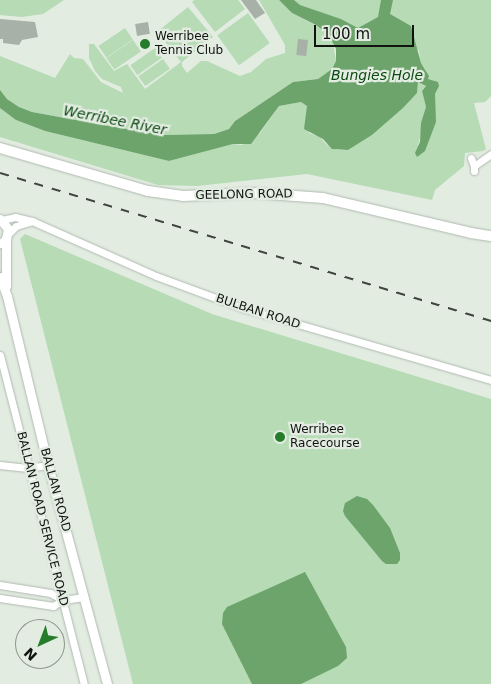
<!DOCTYPE html>
<html>
<head>
<meta charset="utf-8">
<style>
  body { margin:0 }
  #map { position:relative; width:491px; height:684px; overflow:hidden; background:#e2ece1; font-family:"DejaVu Sans",sans-serif }
  div>[style] { position:absolute }
  .green>* { inset:0; background:#b6dbb5; transform-origin:0 0 }
  .water>* { inset:0; background:#6ca46c }
  .building>* { inset:0; background:#a7b1a7; transform-origin:0 0 }
  .roads { filter:drop-shadow(0 0 1px #b0bab0) drop-shadow(0 0 1px #b0bab0) }
  .minor>* { height:7px; margin:-3.5px; padding:0 3.5px; transform-origin:3.5px; border-radius:3.5px; background:#fff }
  .major>* { height:9px; margin:-4.5px; padding:0 4.5px; transform-origin:4.5px; border-radius:4.5px; background:#fff }
  .highway>* { height:10px; margin:-5px; padding:0 5px; transform-origin:5px; border-radius:5px; background:#fff }
  .rail>* { height:2px; margin-top:-1px; transform-origin:0; background:repeating-linear-gradient(90deg,#40443f 0 9px,transparent 0 18px) }
  .dots>* { width:14px; height:14px; translate:-50% -50%; box-sizing:border-box; border:2px solid #e2ece1; border-radius:50% }
  span { translate:-50% -50%; white-space:nowrap; text-align:center; line-height:1.15; -webkit-text-stroke:4.5px #e2ece1; paint-order:stroke }
  .poi-label { font-size:12px; color:#101310 }
  .left { translate:0 -50%; text-align:left }
  .street-label { font-size:12px; color:#101310 }
  .water-label { font-size:14px; color:#0d4913; font-style:italic }
  .north { position:absolute; left:15px; top:619px; width:50px; height:50px; box-sizing:border-box; background:#e2ece1; border:1px solid #8e958d; border-radius:50%; rotate:223deg; font-size:14px; font-weight:700; line-height:20px; text-align:center; color:#101310 }
  .north::after { content:''; display:block; margin:auto; width:18px; height:22px; background:#257d2c; clip-path:polygon(50% 0,100% 100%,50% 72%,0 100%) }
  .scale { position:absolute; left:314px; top:25px; width:100px; height:22px; box-sizing:border-box; border:2px solid #101310; border-top:0; padding-left:6px; font-size:15px; line-height:18px; white-space:nowrap; color:#101310; -webkit-text-stroke:4px #e2ece1; paint-order:stroke }
</style>
</head>
<body>
<div id="map">
  <div class="green">
    <div style="clip-path:polygon(0 0,64px 0,43px 14px,22px 17px,0 15px)"></div>
    <div style="clip-path:polygon(194px 0,238px 0,245px 9px,215px 32px,192px 2px)"></div>
    <div style="clip-path:polygon(259px 0,279px 0,292px 13px,324px 30px,333px 42px,336px 61px,332px 69px,318px 79px,293px 82px,235px 121px,229px 129px,214px 134px,163px 135px,103px 125px,32px 112px,19px 107px,7px 99px,0 90px,0 56px,55px 78px,70px 54px,74px 58px,83px 59px,101px 82px,123px 93px,121px 87px,102px 79px,95px 71px,89px 58px,89px 44px,94px 44px,114px 71px,127px 64px,145px 89px,181px 62px,157px 32px,188px 7px,213px 37px,182px 62px,182px 66px,187px 73px,201px 61px,207px 61px,240px 76px,251px 72px,266px 59px,285px 53px,285px 45px)"></div>
    <div style="clip-path:polygon(294px 0,491px 0,491px 96px,485px 102px,474px 103px,486px 149px,483px 151px,465px 153px,464px 166px,435px 190px,432px 200px,307px 174px,197px 186px,158px 185px,0 137px,0 108px,16px 120px,45px 131px,169px 161px,233px 144px,242px 145px,260px 133px,279px 106px,301px 102px,308px 106px,309px 133px,320px 137px,326px 144px,337px 150px,348px 150px,372px 135px,403px 108px,417px 93px,418px 82px,426px 86px,422px 91px,426px 107px,416px 157px,435px 94px,434px 81px,428px 79px,426px 70px,421px 63px,419px 51px,385px 14px,358px 28px,341px 19px,299px 5px)"></div>
    <div style="left:248px;top:13px;width:37px;height:38px;rotate:54deg"></div>
    <div style="left:125px;top:28px;width:14px;height:32px;rotate:56deg"></div>
    <div style="left:133px;top:40px;width:14px;height:32px;rotate:56deg"></div>
    <div style="left:155px;top:48px;width:12px;height:30px;rotate:55deg"></div>
    <div style="left:163px;top:59px;width:12px;height:30px;rotate:55deg"></div>
    <div style="clip-path:polygon(25px 234px,212px 314px,491px 399px,491px 684px,133px 684px,20px 239px)"></div>
  </div>
  <div class="water">
    <div style="clip-path:polygon(279px 0,294px 0,300px 5px,341px 19px,358px 28px,378px 17px,381px 0,393px 0,390px 14px,411px 26px,421px 63px,429px 76px,428px 79px,438px 82px,439px 86px,435px 94px,436px 122px,425px 151px,417px 157px,415px 153px,420px 142px,421px 123px,426px 107px,422px 91px,426px 86px,418px 82px,417px 93px,403px 108px,372px 135px,348px 150px,332px 149px,323px 139px,304px 129px,307px 106px,301px 102px,279px 106px,251px 144px,233px 144px,169px 161px,45px 131px,16px 120px,0 108px,0 90px,7px 99px,19px 107px,32px 112px,103px 125px,163px 135px,214px 134px,229px 129px,235px 121px,293px 82px,318px 79px,332px 69px,336px 61px,336px 49px,329px 35px,316px 25px,292px 13px)"></div>
    <div style="clip-path:polygon(357px 496px,367px 499px,373px 505px,390px 528px,400px 553px,400px 560px,397px 564px,386px 564px,382px 561px,345px 516px,343px 511px,345px 503px)"></div>
    <div style="clip-path:polygon(305px 572px,346px 647px,347px 658px,338px 666px,301px 684px,252px 684px,222px 624px,223px 613px,227px 607px)"></div>
  </div>
  <div class="building">
    <div style="clip-path:polygon(241px 0,256px 0,265px 13px,255px 19px)"></div>
    <div style="clip-path:polygon(0 19px,35px 22px,38px 37px,22px 40px,19px 45px,3px 43px,3px 39px,0 39px)"></div>
    <div style="left:148px;top:22px;width:12px;height:13px;rotate:81deg"></div>
    <div style="left:298px;top:39px;width:10px;height:16px;rotate:6deg"></div>
  </div>
  <div class="roads">
    <div class="minor">
      <div style="left:471px;top:158px;width:9px;rotate:69deg"></div>
      <div style="left:474px;top:166px;width:5px;rotate:90deg"></div>
      <div style="left:474px;top:166px;width:21px;rotate:-35deg"></div>
      <div style="left:2px;top:220px;width:13px;rotate:-13deg"></div>
      <div style="left:15px;top:217px;width:17px;rotate:13deg"></div>
      <div style="left:32px;top:221px;width:136px;rotate:23.9deg"></div>
      <div style="left:156px;top:276px;width:93px;rotate:20.2deg"></div>
      <div style="left:243px;top:308px;width:258px;rotate:16.2deg"></div>
      <div style="left:8px;top:234px;width:11px;rotate:-45deg"></div>
      <div style="left:16px;top:226px;width:17px;rotate:-17deg"></div>
      <div style="left:0;top:355px;width:340px;rotate:75.7deg"></div>
      <div style="left:0;top:465px;width:28px;rotate:6deg"></div>
      <div style="left:28px;top:468px;width:20px;rotate:-9deg"></div>
      <div style="left:0;top:585px;width:51px;rotate:9.1deg"></div>
      <div style="left:50px;top:593px;width:15px;rotate:28deg"></div>
      <div style="left:0;top:598px;width:54px;rotate:8.6deg"></div>
      <div style="left:53px;top:606px;width:12px;rotate:-31deg"></div>
      <div style="left:63px;top:600px;width:21px;rotate:-8deg"></div>
    </div>
    <div class="major">
      <div style="left:0;top:219px;width:13px;rotate:51deg"></div>
      <div style="left:8px;top:229px;width:10px;rotate:101deg"></div>
      <div style="left:6px;top:239px;width:6px;rotate:135deg"></div>
      <div style="left:6px;top:239px;width:47px;rotate:90deg"></div>
      <div style="left:0;top:277px;width:20px;rotate:70deg"></div>
      <div style="left:7px;top:296px;width:174px;rotate:76.4deg"></div>
      <div style="left:48px;top:465px;width:227px;rotate:74.9deg"></div>
    </div>
    <div class="highway">
      <div style="left:0;top:148px;width:154px;rotate:16.2deg"></div>
      <div style="left:148px;top:191px;width:35px;rotate:8deg"></div>
      <div style="left:183px;top:196px;width:72px;rotate:-2.4deg"></div>
      <div style="left:255px;top:193px;width:68px;rotate:4.2deg"></div>
      <div style="left:323px;top:198px;width:152px;rotate:13.3deg"></div>
      <div style="left:471px;top:233px;width:20px;rotate:9deg"></div>
    </div>
  </div>
  <div class="rail">
    <div style="left:0;top:173px;width:513px;rotate:16.77deg"></div>
  </div>
  <div class="dots">
    <div style="left:145px;top:44px;background:#257d2c"></div>
    <div style="left:280px;top:437px;background:#257d2c"></div>
  </div>
  <div class="poi-label">
    <span class="left" style="left:155px;top:44px">Werribee<br>Tennis Club</span>
    <span class="left" style="left:290px;top:437px">Werribee<br>Racecourse</span>
  </div>
  <div class="street-label">
    <span style="left:244px;top:195px;rotate:-1deg">GEELONG ROAD</span>
    <span style="left:258px;top:312px;rotate:18deg">BULBAN ROAD</span>
    <span style="left:55px;top:490px;rotate:75deg">BALLAN ROAD</span>
    <span style="left:42px;top:519px;rotate:76deg">BALLAN ROAD SERVICE ROAD</span>
  </div>
  <div class="water-label">
    <span style="left:377px;top:75px">Bungies Hole</span>
    <span style="left:115px;top:120px;rotate:11deg">Werribee River</span>
  </div>
  <div class="north">N</div>
  <div class="scale">100 m</div>
</div>
</body>
</html>
